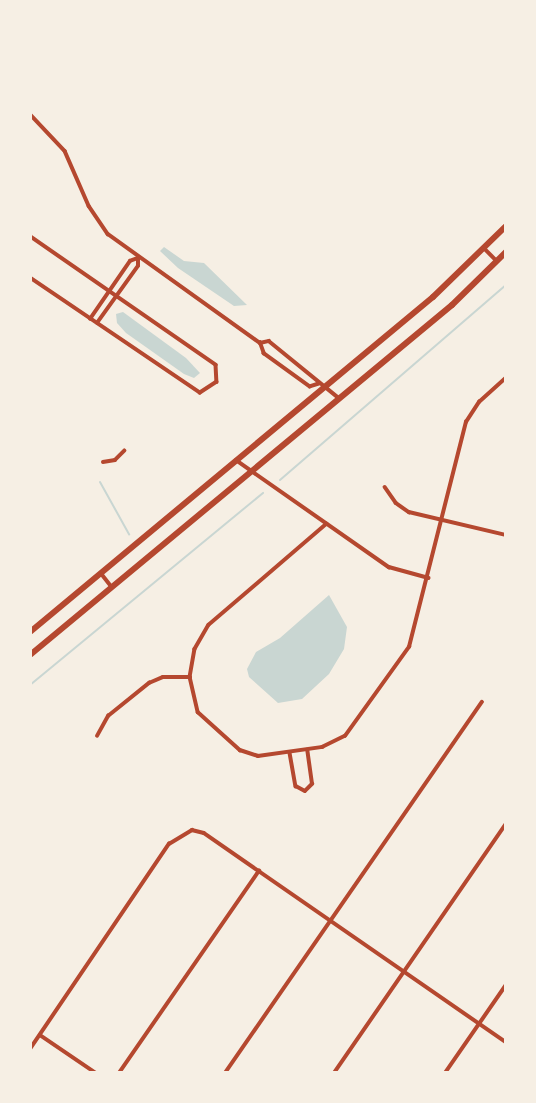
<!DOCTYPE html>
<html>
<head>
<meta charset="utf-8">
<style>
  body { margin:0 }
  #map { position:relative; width:536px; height:1103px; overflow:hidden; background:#f6efe4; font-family:"Fira Sans",sans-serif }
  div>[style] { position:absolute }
  .water>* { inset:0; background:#c9d6d2 }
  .stream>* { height:2px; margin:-1px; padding:0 1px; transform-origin:1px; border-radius:1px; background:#c9d6d2 }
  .minor>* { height:3.5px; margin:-1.75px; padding:0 1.75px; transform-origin:1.75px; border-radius:1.75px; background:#b5482f }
  .primary>* { height:6px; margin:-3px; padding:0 3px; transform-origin:3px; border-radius:3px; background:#b5482f }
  span { translate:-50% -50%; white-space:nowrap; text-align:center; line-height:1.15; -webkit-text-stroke:5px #f6efe4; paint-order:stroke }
  .frame { position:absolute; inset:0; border:32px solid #f6efe4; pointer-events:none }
</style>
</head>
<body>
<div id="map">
  <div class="water">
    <div style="clip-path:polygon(164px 247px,184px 261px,204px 263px,247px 305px,234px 306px,178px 268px,160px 251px)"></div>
    <div style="clip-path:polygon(123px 312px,186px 358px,200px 373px,194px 378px,184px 374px,126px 333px,117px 323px,116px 314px)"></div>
    <div style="clip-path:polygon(329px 595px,347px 627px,344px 649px,329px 674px,302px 699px,278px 703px,249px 677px,247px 669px,256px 652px,280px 638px)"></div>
  </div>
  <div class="stream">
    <div style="left:280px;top:480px;width:298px;rotate:-40.8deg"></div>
    <div style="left:100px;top:482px;width:60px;rotate:60.9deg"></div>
    <div style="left:30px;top:685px;width:302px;rotate:-39.5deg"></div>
  </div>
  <div class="minor">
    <div style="left:30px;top:114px;width:51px;rotate:46.6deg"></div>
    <div style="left:65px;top:151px;width:60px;rotate:66.4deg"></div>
    <div style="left:89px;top:206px;width:34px;rotate:56deg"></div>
    <div style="left:108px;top:234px;width:187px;rotate:35.6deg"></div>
    <div style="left:30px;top:236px;width:226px;rotate:34.7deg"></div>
    <div style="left:216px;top:365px;width:17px;rotate:87deg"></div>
    <div style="left:217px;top:382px;width:20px;rotate:147deg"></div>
    <div style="left:200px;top:393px;width:205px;rotate:-145.9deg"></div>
    <div style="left:485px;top:249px;width:17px;rotate:45deg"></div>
    <div style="left:90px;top:319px;width:70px;rotate:-55.4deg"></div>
    <div style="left:130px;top:261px;width:9px;rotate:-21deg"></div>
    <div style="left:97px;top:323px;width:70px;rotate:-54.3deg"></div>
    <div style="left:138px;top:266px;width:8px;rotate:-90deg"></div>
    <div style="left:319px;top:384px;width:9px;rotate:162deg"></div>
    <div style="left:310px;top:387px;width:57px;rotate:-144.3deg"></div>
    <div style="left:264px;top:354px;width:12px;rotate:-110deg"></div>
    <div style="left:260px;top:343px;width:9px;rotate:-13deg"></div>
    <div style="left:269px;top:341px;width:90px;rotate:39.2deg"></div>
    <div style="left:236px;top:460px;width:187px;rotate:35deg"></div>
    <div style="left:389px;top:567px;width:41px;rotate:15.4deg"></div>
    <div style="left:103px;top:462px;width:12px;rotate:-9deg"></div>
    <div style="left:115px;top:460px;width:13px;rotate:-45deg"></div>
    <div style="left:385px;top:487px;width:19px;rotate:55deg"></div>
    <div style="left:396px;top:503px;width:16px;rotate:35deg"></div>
    <div style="left:409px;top:512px;width:100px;rotate:13.3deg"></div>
    <div style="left:327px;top:524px;width:155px;rotate:139.4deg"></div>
    <div style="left:209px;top:625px;width:28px;rotate:120deg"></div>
    <div style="left:195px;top:649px;width:28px;rotate:100deg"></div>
    <div style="left:190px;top:677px;width:36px;rotate:77deg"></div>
    <div style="left:198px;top:712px;width:57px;rotate:42.1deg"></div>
    <div style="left:240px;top:750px;width:19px;rotate:18deg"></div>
    <div style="left:258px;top:756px;width:65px;rotate:-8deg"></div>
    <div style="left:322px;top:747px;width:25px;rotate:-26deg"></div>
    <div style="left:345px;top:736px;width:110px;rotate:-54.3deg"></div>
    <div style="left:409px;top:647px;width:232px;rotate:-75.8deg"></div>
    <div style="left:466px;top:422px;width:24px;rotate:-57deg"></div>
    <div style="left:479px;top:402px;width:36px;rotate:-42deg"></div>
    <div style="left:101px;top:573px;width:18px;rotate:52deg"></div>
    <div style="left:97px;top:736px;width:23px;rotate:-61deg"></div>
    <div style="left:108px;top:716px;width:53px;rotate:-38.8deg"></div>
    <div style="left:149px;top:683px;width:15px;rotate:-23deg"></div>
    <div style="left:163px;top:677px;width:27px"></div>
    <div style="left:290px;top:753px;width:34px;rotate:80deg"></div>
    <div style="left:296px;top:786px;width:10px;rotate:29deg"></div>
    <div style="left:305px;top:791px;width:10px;rotate:-45deg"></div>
    <div style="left:312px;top:784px;width:34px;rotate:-98deg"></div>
    <div style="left:40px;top:1035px;width:68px;rotate:34.2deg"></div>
    <div style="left:30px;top:1049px;width:248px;rotate:-55.9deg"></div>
    <div style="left:169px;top:844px;width:27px;rotate:-31deg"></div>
    <div style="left:192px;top:830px;width:12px;rotate:14deg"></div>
    <div style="left:204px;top:833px;width:367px;rotate:34.7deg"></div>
    <div style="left:119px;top:1073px;width:246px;rotate:-55.3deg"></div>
    <div style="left:225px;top:1073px;width:451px;rotate:-55.3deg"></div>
    <div style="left:334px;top:1073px;width:303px;rotate:-55.4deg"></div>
    <div style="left:445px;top:1073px;width:107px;rotate:-55.3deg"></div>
  </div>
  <div class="primary">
    <div style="left:30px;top:632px;width:524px;rotate:-39.74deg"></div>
    <div style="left:433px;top:297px;width:102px;rotate:-44.2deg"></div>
    <div style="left:30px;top:655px;width:548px;rotate:-39.67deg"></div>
    <div style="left:452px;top:305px;width:76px;rotate:-44.5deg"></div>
  </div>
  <div class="frame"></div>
</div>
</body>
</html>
